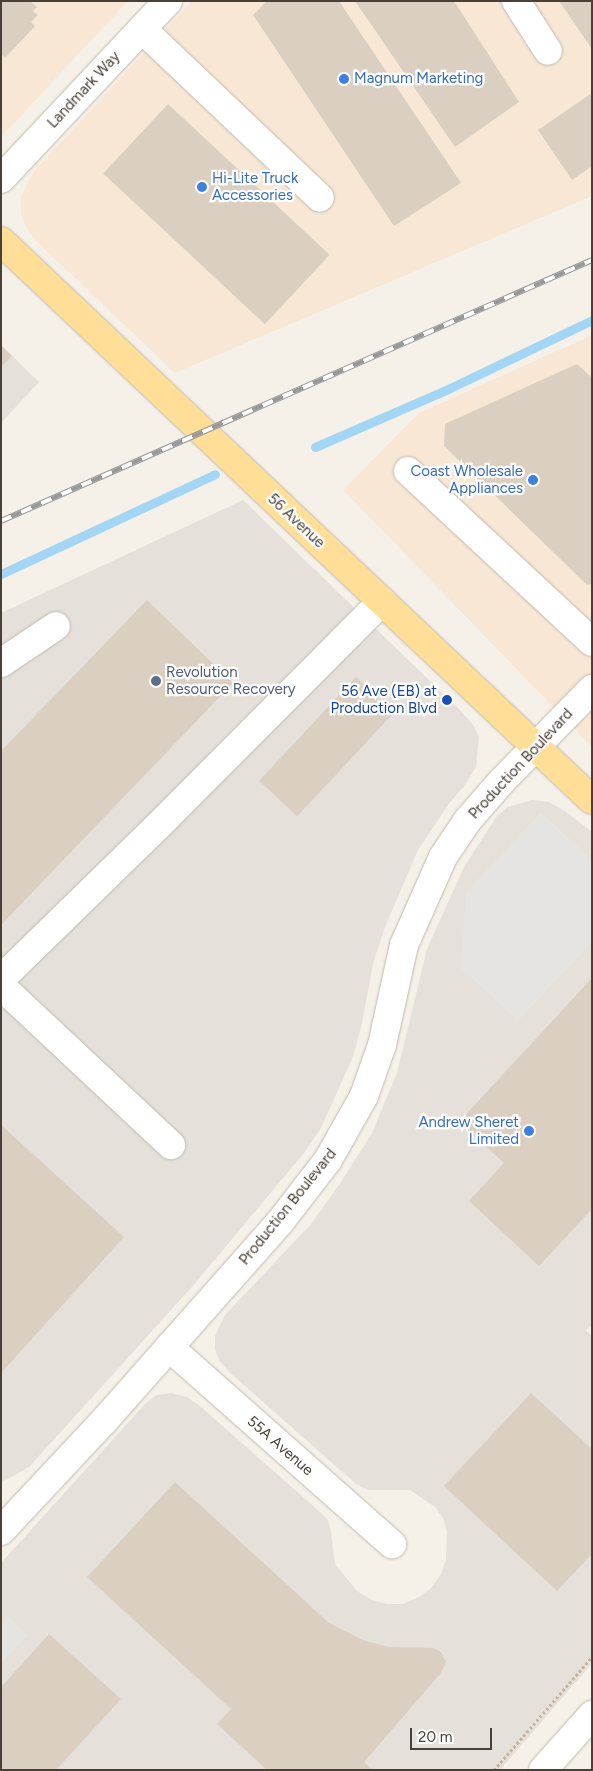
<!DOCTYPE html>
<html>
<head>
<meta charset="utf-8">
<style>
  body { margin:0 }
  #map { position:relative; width:593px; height:1771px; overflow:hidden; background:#f5f1e9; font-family:Figtree,sans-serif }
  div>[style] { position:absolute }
  .commercial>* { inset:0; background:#f7e7d4 }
  .industrial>* { inset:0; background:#e5e0da }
  .parking>* { inset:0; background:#e6e4e1 }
  .stream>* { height:9px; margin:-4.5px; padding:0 4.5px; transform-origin:4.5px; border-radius:4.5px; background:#a3d5f4 }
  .building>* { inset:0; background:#dacfc1; transform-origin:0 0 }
  .path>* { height:3px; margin-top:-1.5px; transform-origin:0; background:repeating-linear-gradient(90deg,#c4b49b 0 2.5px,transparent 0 5px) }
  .roads { filter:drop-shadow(0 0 1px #c1b9ab) drop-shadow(0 0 1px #c1b9ab) }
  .minor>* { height:28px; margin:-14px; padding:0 14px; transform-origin:14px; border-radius:14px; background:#fff }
  .major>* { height:28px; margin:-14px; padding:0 14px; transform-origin:14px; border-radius:14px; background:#ffde98 }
  .rail>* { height:5.5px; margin-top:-2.75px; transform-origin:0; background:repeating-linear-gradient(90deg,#fff 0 11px,#989898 0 22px); box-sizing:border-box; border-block:1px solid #989898 }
  .dots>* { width:14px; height:14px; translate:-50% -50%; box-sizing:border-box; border:2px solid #fff; border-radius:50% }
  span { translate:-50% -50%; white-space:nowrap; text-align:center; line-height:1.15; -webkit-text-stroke:4.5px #fff; paint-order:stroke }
  .shop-label { font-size:15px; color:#366cbe }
  .left { translate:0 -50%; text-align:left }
  .right { translate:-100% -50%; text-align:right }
  .street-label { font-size:15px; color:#494137 }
  .service-label { font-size:15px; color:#4e5e75 }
  .transit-label { font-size:15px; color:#164399 }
  .frame { position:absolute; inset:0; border:2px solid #494137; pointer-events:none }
  .scale { position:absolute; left:410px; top:1728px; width:82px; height:22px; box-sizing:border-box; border:2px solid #494137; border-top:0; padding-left:6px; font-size:15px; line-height:18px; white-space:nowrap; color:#494137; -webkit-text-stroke:4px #fff; paint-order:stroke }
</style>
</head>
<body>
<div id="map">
  <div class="commercial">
    <div style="clip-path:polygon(1px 1px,128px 1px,1px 137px)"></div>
    <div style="clip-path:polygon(192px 1px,592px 1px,592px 196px,175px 373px,37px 242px,26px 227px,21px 213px,21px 197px,34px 171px)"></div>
    <div style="clip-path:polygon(590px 336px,592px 338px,592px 747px,343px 490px,419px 413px)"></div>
  </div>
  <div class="industrial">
    <div style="clip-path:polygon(1px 345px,39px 382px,1px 423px)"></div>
    <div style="clip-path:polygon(243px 500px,461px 711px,474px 726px,479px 737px,476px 767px,465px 785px,448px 805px,418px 850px,385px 927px,374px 960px,361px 1028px,352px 1059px,321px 1128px,304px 1153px,191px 1288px,29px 1467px,1px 1483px,1px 613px)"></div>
    <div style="clip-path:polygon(532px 800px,549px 802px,565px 811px,592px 832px,592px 1325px,586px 1330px,592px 1336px,592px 1663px,500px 1770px,1px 1770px,1px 1563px,145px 1404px,156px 1395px,171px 1393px,187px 1397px,201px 1407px,319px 1511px,328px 1520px,331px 1532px,335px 1564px,357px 1591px,372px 1600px,387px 1604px,403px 1604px,419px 1597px,431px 1588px,441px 1574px,446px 1560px,447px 1532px,443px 1518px,435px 1507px,410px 1490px,368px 1490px,356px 1484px,229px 1372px,219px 1360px,215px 1349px,215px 1336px,225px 1315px,311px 1224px,341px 1182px,372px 1133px,397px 1073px,427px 949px,465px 865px,497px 816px,508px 807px)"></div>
  </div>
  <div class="parking">
    <div style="clip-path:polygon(541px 812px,592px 860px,592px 942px,518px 1021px,461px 968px,466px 892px)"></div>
    <div style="clip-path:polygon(6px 1615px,28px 1635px,1px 1663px,1px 1620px)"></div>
  </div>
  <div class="stream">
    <div style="left:315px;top:447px;width:143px;rotate:-23.5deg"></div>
    <div style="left:446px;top:390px;width:162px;rotate:-25.6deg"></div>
    <div style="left:1px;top:574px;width:236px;rotate:-25deg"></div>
  </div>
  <div class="building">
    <div style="clip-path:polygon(1px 1px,30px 1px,37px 7px,33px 11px,38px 15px,31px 22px,35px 26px,5px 58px,1px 54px)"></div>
    <div style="clip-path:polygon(267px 1px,339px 1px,461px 183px,394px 226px,253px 15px)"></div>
    <div style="clip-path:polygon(355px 1px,454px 1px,519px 102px,455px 147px)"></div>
    <div style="clip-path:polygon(559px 1px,592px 1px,592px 49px)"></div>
    <div style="clip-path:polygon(592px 93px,592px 166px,572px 180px,538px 130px)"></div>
    <div style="left:168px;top:104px;width:221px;height:95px;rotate:43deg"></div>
    <div style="clip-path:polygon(1px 345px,12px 356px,1px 367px)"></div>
    <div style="clip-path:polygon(577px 364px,592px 378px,592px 584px,587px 585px,444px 446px,445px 424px)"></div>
    <div style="clip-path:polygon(147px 600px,233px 683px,1px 925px,1px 751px)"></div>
    <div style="left:356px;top:677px;width:52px;height:142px;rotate:43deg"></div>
    <div style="clip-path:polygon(592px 978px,592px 1209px,539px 1266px,469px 1201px,504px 1163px,459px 1122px)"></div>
    <div style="clip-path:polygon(1px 1125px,124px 1237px,1px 1373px)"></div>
    <div style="clip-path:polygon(531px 1393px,592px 1449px,592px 1554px,557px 1591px,444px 1486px)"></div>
    <div style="clip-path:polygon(175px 1482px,329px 1623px,365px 1641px,389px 1647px,434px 1648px,441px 1652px,446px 1662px,440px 1674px,364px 1762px,373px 1770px,267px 1770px,217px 1724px,231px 1709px,87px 1577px)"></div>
    <div style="clip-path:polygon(49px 1634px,121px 1699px,56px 1770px,1px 1770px,1px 1687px)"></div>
  </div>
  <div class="path">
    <div style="left:494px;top:1770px;width:150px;rotate:-49.1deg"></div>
  </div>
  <div class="roads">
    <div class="minor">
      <div style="left:516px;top:1px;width:59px;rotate:57.4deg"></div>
      <div style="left:142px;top:29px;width:245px;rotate:43.5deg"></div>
      <div style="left:1px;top:179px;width:244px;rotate:-46.8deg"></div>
      <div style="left:408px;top:471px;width:251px;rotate:42.9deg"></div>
      <div style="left:1px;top:663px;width:66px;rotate:-33.9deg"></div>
      <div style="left:1px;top:979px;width:221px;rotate:-44.3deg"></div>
      <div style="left:159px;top:825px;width:316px;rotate:-45.1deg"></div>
      <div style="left:1px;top:986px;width:233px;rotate:43.1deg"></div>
      <div style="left:169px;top:1347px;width:298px;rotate:41.5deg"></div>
      <div style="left:1px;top:1531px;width:151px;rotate:-46.9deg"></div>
      <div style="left:104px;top:1421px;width:266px;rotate:-48.5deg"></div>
      <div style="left:280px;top:1222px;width:78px;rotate:-52.3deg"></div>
      <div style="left:328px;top:1160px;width:73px;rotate:-60.6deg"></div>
      <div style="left:364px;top:1096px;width:54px;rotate:-70.6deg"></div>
      <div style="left:382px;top:1045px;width:102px;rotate:-77.6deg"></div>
      <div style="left:404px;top:945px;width:96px;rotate:-66.1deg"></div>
      <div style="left:443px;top:857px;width:45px;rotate:-56deg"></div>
      <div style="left:468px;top:820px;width:52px;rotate:-48.9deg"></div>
      <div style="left:502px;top:781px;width:129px;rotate:-45.6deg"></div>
      <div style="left:543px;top:1770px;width:74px;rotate:-48.3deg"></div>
    </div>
    <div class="major">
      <div style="left:1px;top:241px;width:813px;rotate:43.41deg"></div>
    </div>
  </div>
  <div class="rail">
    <div style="left:1px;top:521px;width:646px;rotate:-23.83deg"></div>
  </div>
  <div class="dots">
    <div style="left:344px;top:79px;background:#3f7fe0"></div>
    <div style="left:202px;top:187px;background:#3f7fe0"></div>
    <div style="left:533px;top:480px;background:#3f7fe0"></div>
    <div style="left:156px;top:681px;background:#5c6f8a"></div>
    <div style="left:447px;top:700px;background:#1a4fb4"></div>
    <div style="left:529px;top:1131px;background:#3f7fe0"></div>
  </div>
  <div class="shop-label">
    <span class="left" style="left:354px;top:79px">Magnum Marketing</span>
    <span class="left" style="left:212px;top:187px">Hi-Lite Truck<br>Accessories</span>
    <span class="right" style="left:523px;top:480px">Coast Wholesale<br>Appliances</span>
    <span class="right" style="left:519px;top:1131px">Andrew Sheret<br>Limited</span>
  </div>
  <div class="street-label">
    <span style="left:84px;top:90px;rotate:-47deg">Landmark Way</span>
    <span style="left:296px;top:521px;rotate:43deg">56 Avenue</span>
    <span style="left:521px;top:764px;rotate:-47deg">Production Boulevard</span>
    <span style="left:288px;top:1207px;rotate:-51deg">Production Boulevard</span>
    <span style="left:280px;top:1446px;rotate:41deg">55A Avenue</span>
  </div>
  <div class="service-label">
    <span class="left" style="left:166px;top:681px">Revolution<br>Resource Recovery</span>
  </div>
  <div class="transit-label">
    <span class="right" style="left:437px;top:700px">56 Ave (EB) at<br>Production Blvd</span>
  </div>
  <div class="frame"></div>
  <div class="scale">20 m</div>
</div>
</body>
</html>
